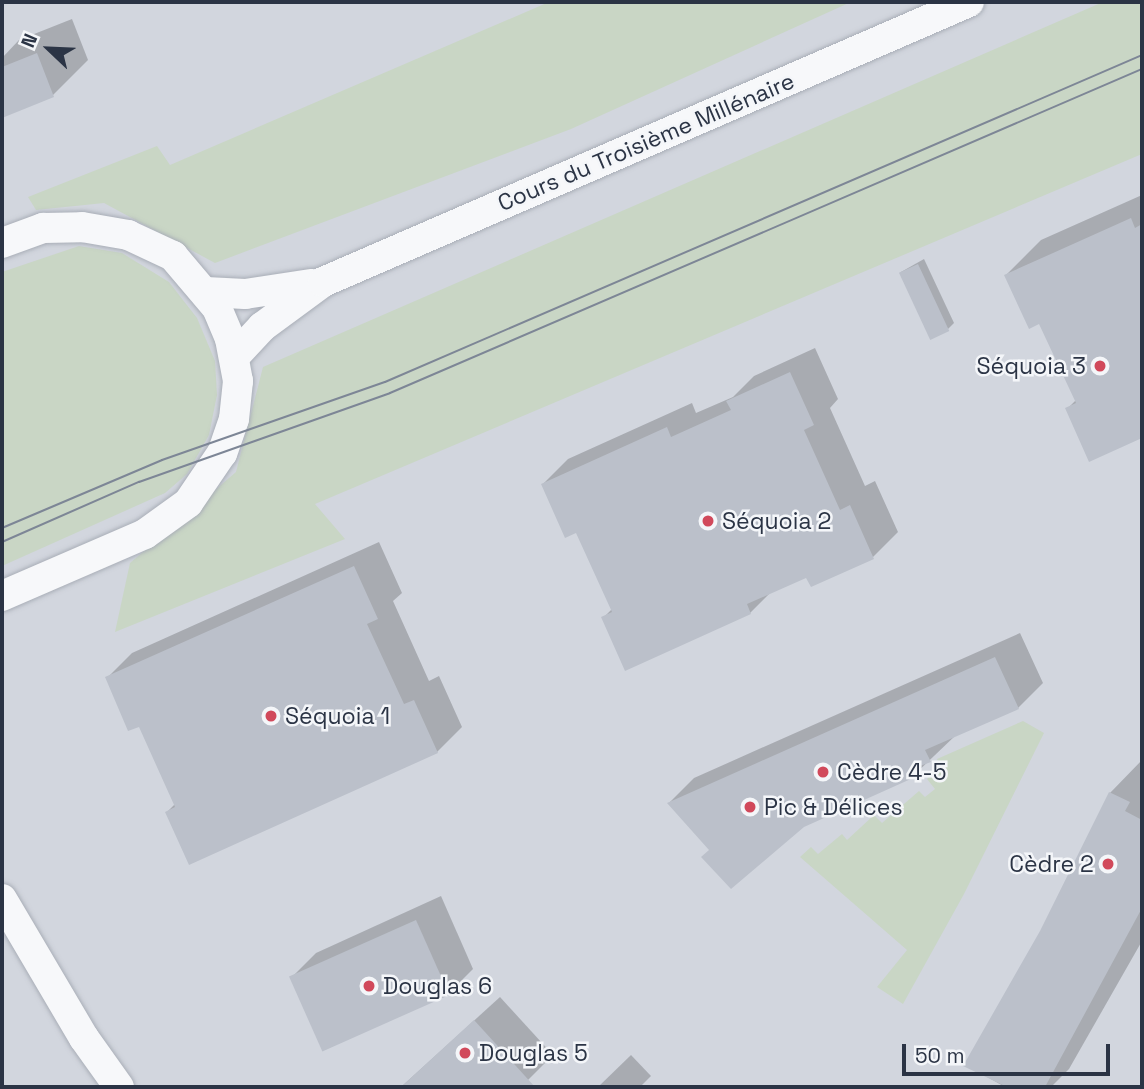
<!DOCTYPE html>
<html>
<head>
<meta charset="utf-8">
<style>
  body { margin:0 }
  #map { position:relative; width:1144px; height:1089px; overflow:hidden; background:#e4e7ec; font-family:"Space Grotesk",sans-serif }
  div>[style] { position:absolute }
  .built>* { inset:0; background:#d2d6de; transform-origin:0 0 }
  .green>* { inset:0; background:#c9d6c5 }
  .shadow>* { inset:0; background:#0003 }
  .building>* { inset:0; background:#bbc0ca; transform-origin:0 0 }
  .roads { filter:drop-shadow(0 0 2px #a9aeb7) drop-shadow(0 0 2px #a9aeb7) }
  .minor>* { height:30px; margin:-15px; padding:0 15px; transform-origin:15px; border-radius:15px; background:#f7f8fa }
  .tram>* { height:2px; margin:-1px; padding:0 1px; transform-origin:1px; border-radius:1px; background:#7d8696 }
  .dots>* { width:19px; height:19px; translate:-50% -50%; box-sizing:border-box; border:4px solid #f4f6f9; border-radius:50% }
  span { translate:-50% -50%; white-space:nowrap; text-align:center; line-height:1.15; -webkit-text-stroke:5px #f4f6f9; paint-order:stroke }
  .street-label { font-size:23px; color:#2b3445 }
  .poi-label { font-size:23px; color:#2b3445 }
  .right { translate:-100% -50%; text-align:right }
  .left { translate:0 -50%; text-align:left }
  .frame { position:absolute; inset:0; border:4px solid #2b3445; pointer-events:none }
  .north { position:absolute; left:14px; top:14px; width:70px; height:70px; -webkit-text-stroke:5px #f4f6f9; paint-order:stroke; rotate:293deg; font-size:19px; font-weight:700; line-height:28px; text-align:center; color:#2b3445 }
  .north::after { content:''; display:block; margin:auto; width:24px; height:32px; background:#2b3445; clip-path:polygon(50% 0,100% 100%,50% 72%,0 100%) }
  .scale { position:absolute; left:902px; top:1044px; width:208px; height:32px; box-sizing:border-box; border:4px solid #2b3445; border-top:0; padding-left:9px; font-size:21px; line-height:24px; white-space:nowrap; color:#2b3445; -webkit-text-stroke:5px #f4f6f9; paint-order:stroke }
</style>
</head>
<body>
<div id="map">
  <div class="built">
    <div style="left:2px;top:2px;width:1140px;height:1085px"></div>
  </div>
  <div class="green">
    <div style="clip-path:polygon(549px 2px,851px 2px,571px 129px,215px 263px,104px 203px,36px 210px,28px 197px,157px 146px,170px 165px)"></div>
    <div style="clip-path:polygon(1103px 2px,1142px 2px,1142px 154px,315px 504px,345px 539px,115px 632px,130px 563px,236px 472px,263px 367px)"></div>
    <div style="clip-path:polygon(79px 246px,122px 253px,169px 282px,197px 318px,215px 361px,217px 395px,209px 435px,187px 474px,165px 493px,2px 566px,2px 272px)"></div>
    <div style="clip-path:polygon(1023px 721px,1044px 733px,964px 894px,903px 1004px,877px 987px,907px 950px,800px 857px,811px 847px,818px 854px,842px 834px,847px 840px,874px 815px,882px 823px,919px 791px,925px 797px,935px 789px,927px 779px,940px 766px,937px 759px)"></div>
  </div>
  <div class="shadow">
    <div style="clip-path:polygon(72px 19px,88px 60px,53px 95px,2px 116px,2px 58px,19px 40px)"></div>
    <div style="clip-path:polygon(1142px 195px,1142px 436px,1090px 460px,1067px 409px,1076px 400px,1040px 322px,1006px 275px,1041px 240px)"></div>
    <div style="clip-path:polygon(924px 259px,954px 323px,948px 329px,901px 272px)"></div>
    <div style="clip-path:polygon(815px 348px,838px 399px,830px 408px,865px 486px,875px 481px,898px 532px,873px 557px,812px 585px,807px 575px,771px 592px,750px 613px,603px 618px,612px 609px,577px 531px,543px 484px,568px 459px,692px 403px,696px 413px,733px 397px,754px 376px)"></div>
    <div style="clip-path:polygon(379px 542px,402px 593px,393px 601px,429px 681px,439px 676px,462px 727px,437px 752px,167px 812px,176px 803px,140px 724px,107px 678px,132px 653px)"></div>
    <div style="clip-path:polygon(1020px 633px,1043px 683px,1018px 708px,956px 735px,912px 777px,803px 826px,711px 849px,669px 803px,694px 778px)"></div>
    <div style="clip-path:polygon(1142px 760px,1142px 941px,1069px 1069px,1051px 1087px,1005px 1087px,966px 1065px,1041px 932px,1110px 793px)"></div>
    <div style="clip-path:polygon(441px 896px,473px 969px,448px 994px,324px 1050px,291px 978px,316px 953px)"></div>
    <div style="clip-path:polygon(500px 997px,553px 1055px,528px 1080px,520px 1087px,401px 1087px)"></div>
    <div style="clip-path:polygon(631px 1055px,651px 1076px,640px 1087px,598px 1087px)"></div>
  </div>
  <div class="building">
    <div style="clip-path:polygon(37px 53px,54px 97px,2px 118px,2px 67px)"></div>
    <div style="clip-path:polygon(1131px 218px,1135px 228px,1142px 224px,1142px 438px,1089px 462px,1065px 408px,1076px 403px,1039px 324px,1029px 329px,1004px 275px)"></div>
    <div style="left:918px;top:264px;width:74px;height:21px;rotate:65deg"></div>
    <div style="clip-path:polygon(790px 372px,814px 425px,804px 430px,840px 510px,850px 505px,874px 559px,811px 587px,806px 578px,747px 604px,751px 614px,625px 671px,601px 617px,612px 612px,576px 533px,565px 538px,541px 484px,667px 427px,671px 437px,731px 410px,726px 401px)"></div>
    <div style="clip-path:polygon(354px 566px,378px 619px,367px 624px,404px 704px,414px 700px,438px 753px,189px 865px,165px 812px,175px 807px,139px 727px,128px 731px,105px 677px)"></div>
    <div style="clip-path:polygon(995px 657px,1019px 709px,925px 750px,931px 762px,909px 770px,913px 778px,804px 827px,731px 889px,701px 857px,709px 850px,667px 803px)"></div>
    <div style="clip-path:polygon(1109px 792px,1130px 802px,1125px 811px,1142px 820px,1142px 908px,1045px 1087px,1007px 1087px,963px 1066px,1040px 931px)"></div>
    <div style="left:416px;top:920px;width:82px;height:139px;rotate:66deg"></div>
    <div style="clip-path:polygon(474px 1020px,535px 1087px,401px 1087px)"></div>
  </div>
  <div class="roads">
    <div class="minor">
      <div style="left:2px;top:243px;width:44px;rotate:-20.1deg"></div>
      <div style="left:43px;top:228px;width:39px;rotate:-1deg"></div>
      <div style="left:82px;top:227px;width:47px;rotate:9.9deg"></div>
      <div style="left:128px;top:235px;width:50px;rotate:25deg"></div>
      <div style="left:173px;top:256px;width:68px;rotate:49.8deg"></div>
      <div style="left:217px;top:308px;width:34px;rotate:67deg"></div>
      <div style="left:230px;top:339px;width:43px;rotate:79.2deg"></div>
      <div style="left:238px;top:381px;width:38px;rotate:96deg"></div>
      <div style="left:234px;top:419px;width:36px;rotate:109deg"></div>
      <div style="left:222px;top:453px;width:60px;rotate:124.2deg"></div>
      <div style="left:188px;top:503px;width:53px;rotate:144.2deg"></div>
      <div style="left:145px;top:534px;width:156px;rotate:156.6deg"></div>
      <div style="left:206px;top:292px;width:39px;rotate:3deg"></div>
      <div style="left:245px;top:294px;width:68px;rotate:-8.5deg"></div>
      <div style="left:235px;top:356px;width:40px;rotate:-47deg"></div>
      <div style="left:262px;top:327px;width:76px;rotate:-36.4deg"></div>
      <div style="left:323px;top:282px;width:704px;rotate:-23.43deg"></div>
      <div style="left:2px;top:899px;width:161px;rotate:59.5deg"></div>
      <div style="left:84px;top:1038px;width:60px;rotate:54.5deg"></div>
    </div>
  </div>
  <div class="tram">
    <div style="left:2px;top:528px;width:174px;rotate:-23deg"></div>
    <div style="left:162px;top:460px;width:236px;rotate:-19.3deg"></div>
    <div style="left:385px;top:382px;width:825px;rotate:-23.36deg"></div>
    <div style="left:2px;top:542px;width:150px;rotate:-23.7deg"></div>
    <div style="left:139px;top:482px;width:266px;rotate:-19.5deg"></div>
    <div style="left:390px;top:393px;width:819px;rotate:-23.31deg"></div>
  </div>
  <div class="dots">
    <div style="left:1100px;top:366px;background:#d1495b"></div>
    <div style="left:708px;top:521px;background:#d1495b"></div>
    <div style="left:271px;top:716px;background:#d1495b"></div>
    <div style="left:823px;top:772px;background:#d1495b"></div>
    <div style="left:750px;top:807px;background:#d1495b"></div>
    <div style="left:1108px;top:864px;background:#d1495b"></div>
    <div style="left:369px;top:986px;background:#d1495b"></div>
    <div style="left:465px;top:1053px;background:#d1495b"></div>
  </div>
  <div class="street-label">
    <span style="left:646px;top:142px;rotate:-23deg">Cours du Troisième Millénaire</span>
  </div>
  <div class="poi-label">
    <span class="right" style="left:1086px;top:366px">Séquoia 3</span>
    <span class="left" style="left:722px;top:521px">Séquoia 2</span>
    <span class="left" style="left:285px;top:716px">Séquoia 1</span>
    <span class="left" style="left:837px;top:772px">Cèdre 4-5</span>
    <span class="left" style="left:764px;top:807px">Pic &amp; Délices</span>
    <span class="right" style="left:1094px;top:864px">Cèdre 2</span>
    <span class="left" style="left:383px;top:986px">Douglas 6</span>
    <span class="left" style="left:479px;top:1053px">Douglas 5</span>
  </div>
  <div class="frame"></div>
  <div class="north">N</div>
  <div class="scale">50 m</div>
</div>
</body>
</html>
